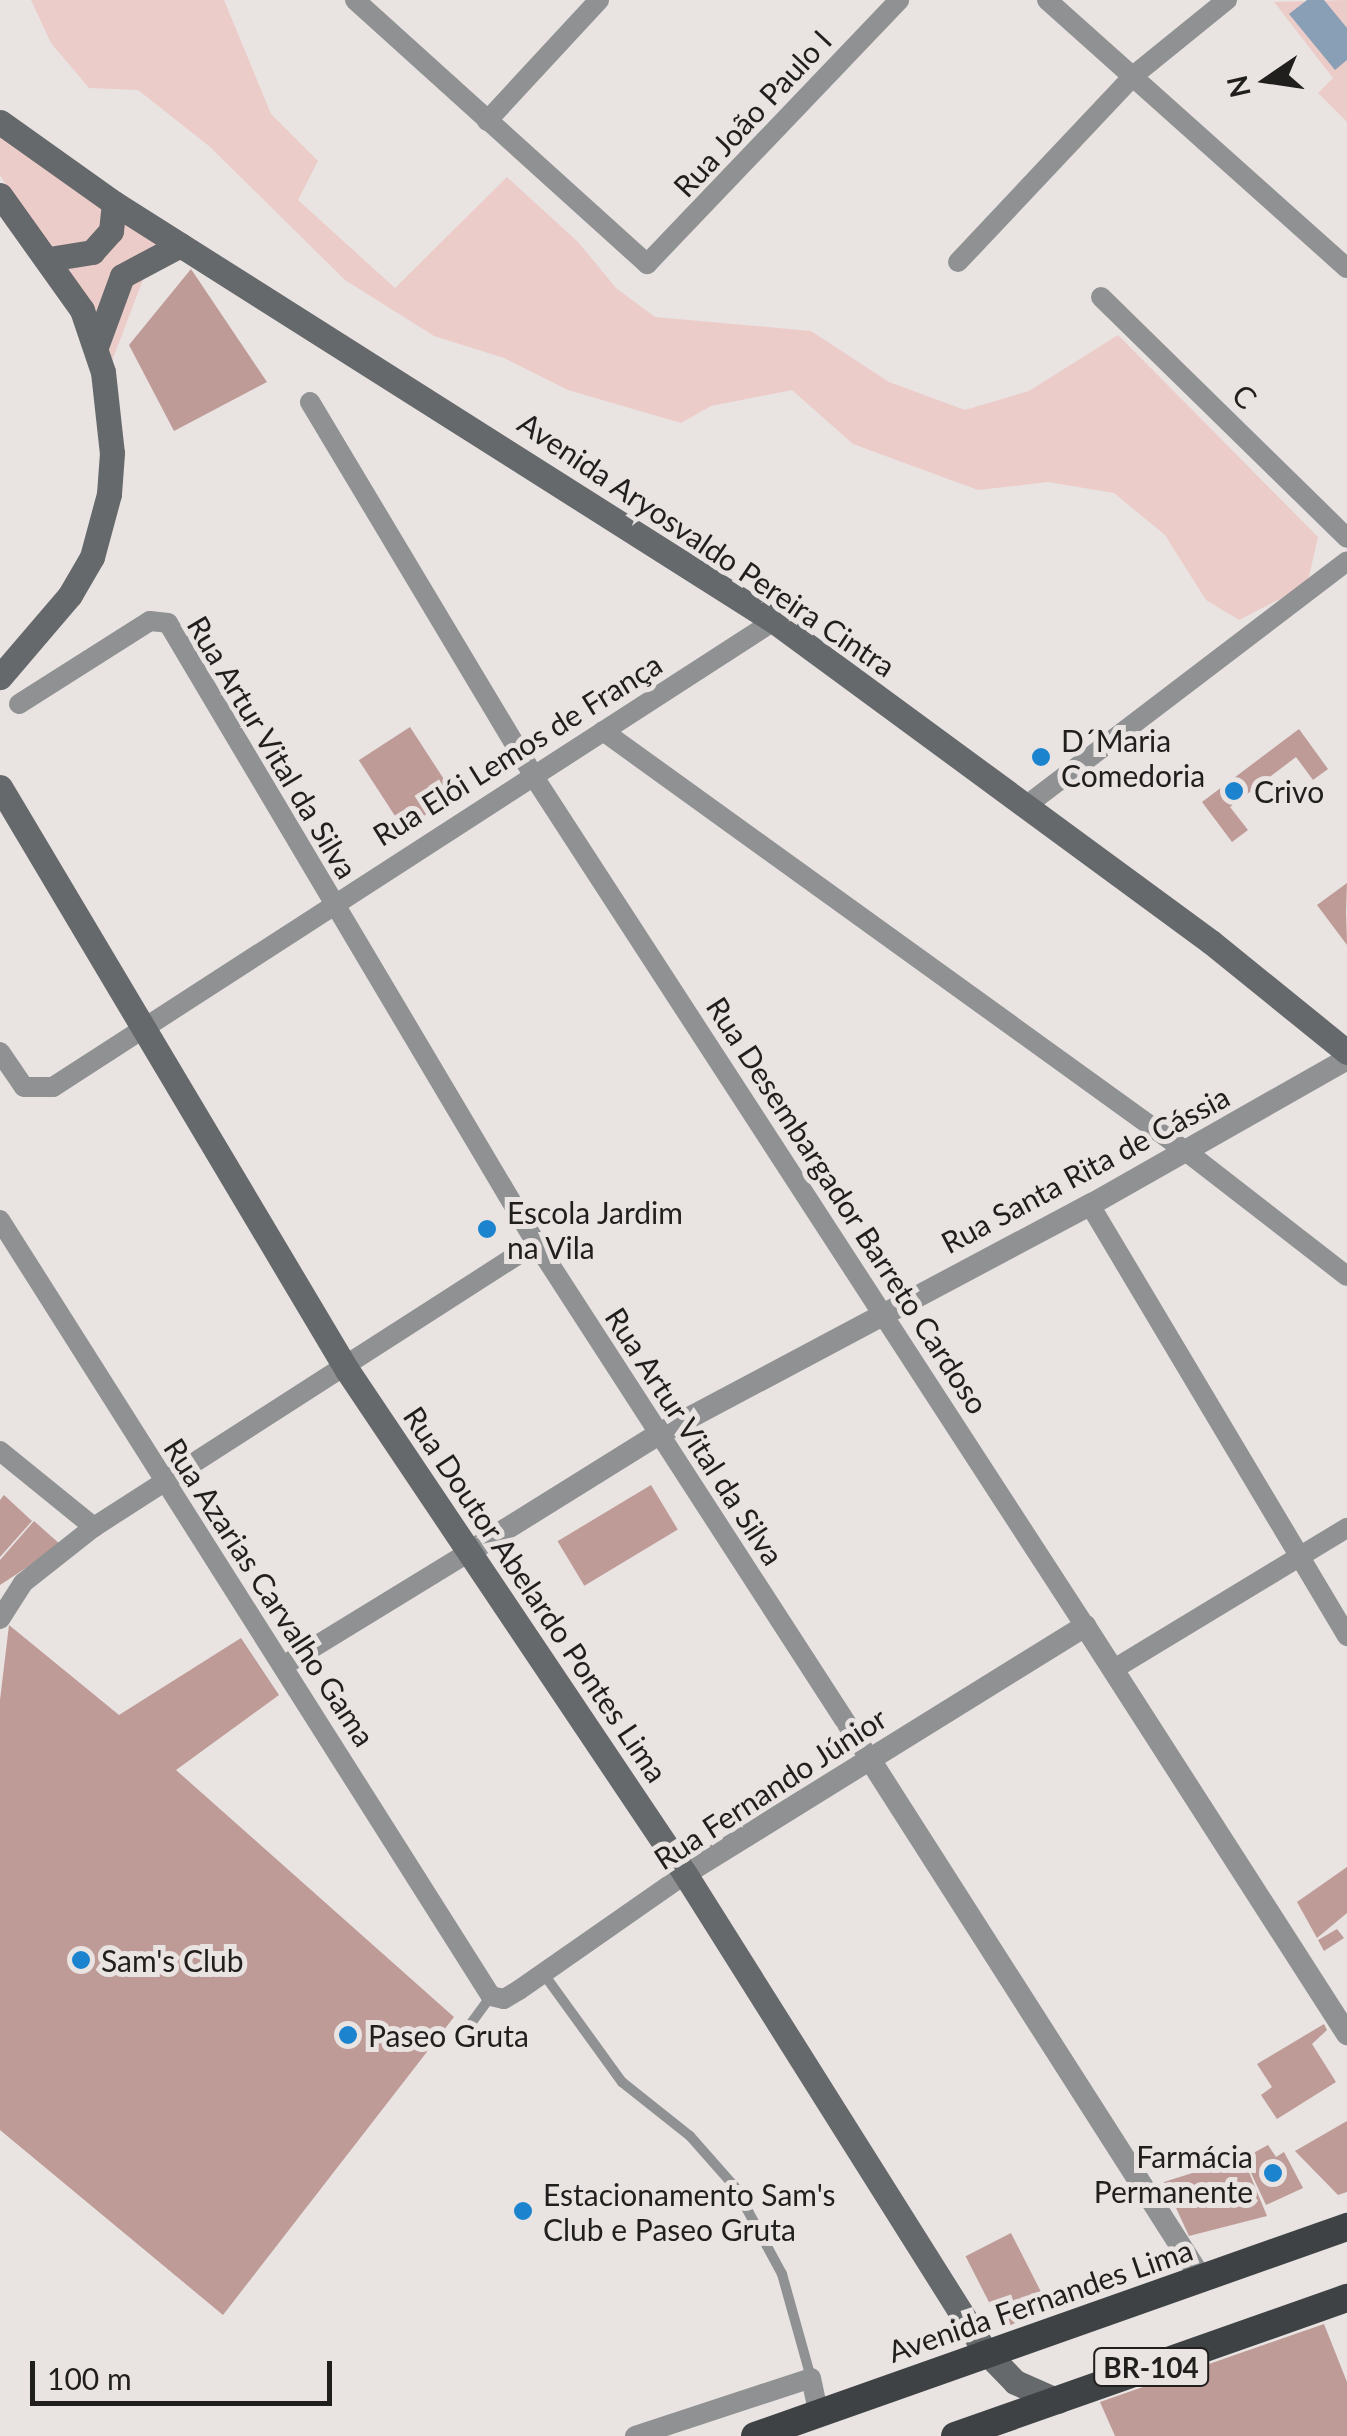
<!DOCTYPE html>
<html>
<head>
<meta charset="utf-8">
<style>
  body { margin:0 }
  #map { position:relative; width:1347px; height:2436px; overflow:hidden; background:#e9e3e2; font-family:Lato,sans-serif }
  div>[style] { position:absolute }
  .green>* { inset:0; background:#ecccc8 }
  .water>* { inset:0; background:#889fb5 }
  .building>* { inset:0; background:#be9b97; transform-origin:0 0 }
  .service>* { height:10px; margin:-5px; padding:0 5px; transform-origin:5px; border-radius:5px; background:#8f9192 }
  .minor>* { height:20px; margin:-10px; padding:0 10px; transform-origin:10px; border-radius:10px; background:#8f9192 }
  .tertiary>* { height:22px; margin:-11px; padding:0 11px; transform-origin:11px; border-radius:11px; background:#8f9192 }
  .secondary>* { height:25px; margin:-12.5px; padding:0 12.5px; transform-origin:12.5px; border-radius:12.5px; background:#66696b }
  .trunk>* { height:28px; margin:-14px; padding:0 14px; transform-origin:14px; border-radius:14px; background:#3e4244 }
  .dots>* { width:28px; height:28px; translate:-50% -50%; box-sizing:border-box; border:5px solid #e9e3e2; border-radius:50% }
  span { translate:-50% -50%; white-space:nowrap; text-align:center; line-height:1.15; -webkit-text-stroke:10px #e9e3e2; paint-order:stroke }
  .shield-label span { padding:2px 8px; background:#e9e3e2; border:2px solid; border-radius:8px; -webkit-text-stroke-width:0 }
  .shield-label { font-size:28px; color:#211f1e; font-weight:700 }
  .street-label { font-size:30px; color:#211f1e }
  .poi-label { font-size:30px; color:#211f1e }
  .left { translate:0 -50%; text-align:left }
  .right { translate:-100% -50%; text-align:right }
  .north { position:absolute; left:1217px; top:30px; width:100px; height:100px; -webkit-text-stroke:8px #e9e3e2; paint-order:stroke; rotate:257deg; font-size:28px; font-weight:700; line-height:40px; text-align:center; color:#211f1e }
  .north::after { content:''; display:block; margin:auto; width:35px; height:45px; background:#211f1e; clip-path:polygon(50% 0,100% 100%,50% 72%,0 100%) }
  .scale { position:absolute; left:30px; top:2361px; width:302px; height:45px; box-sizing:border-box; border:5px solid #211f1e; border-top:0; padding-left:12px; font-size:30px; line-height:35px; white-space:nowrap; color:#211f1e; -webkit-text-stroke:8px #e9e3e2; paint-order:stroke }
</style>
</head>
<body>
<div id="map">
  <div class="green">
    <div style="clip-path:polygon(31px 0,224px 0,271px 114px,318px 161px,298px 200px,395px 288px,507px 177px,578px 242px,616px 288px,655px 317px,811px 331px,889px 382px,965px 410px,1029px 391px,1118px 335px,1318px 537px,1307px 585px,1239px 620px,1206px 600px,1165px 535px,1114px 493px,1048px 482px,978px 490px,853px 444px,792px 390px,711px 406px,681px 423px,568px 390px,504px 358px,434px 336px,345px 280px,209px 146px,138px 90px,89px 88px,51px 43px)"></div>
    <div style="clip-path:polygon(1347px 0,1347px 122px,1318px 93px,1333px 78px,1274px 2px)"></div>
    <div style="clip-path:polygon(0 132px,199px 261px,166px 261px,144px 277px,112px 361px,62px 273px,76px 271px,59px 271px,0 175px)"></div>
  </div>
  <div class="water">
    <div style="clip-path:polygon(1307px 0,1324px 0,1347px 28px,1347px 60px,1335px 70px,1289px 14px)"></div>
  </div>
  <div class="building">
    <div style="clip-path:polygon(191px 269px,267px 382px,174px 431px,129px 345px)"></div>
    <div style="left:410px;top:727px;width:82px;height:61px;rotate:57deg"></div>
    <div style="clip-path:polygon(1299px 729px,1328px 769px,1313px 780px,1296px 757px,1230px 807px,1248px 830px,1232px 842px,1202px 802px)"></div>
    <div style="clip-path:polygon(1347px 883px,1346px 911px,1347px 945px,1317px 905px)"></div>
    <div style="left:651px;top:1485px;width:52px;height:109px;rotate:59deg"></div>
    <div style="clip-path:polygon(4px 1495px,32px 1521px,0 1557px,0 1500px)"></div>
    <div style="clip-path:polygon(34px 1521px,61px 1545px,0 1585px,0 1560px)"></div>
    <div style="clip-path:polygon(9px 1625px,119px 1715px,241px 1638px,279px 1695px,176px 1770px,454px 2017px,223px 2315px,0 2130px,0 1700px)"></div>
    <div style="clip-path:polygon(1347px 1867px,1347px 1913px,1317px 1938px,1297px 1902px)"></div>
    <div style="clip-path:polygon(1337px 1929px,1344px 1938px,1324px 1951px,1318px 1940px)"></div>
    <div style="clip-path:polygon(1324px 2024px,1327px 2030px,1312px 2044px,1336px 2082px,1277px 2119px,1261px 2095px,1272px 2087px,1257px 2064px)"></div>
    <div style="clip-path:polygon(1347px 2121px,1347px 2192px,1338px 2195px,1295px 2151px)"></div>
    <div style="clip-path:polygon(1268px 2145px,1276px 2157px,1284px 2152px,1303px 2188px,1266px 2205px,1244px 2158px)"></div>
    <div style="clip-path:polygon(1246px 2165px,1267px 2216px,1189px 2236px,1164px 2182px,1208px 2168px)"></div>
    <div style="left:1011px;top:2233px;width:82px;height:51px;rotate:63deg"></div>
    <div style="clip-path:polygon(1324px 2324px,1347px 2382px,1347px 2436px,1115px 2436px,1100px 2402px)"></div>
  </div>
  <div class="service">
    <div style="left:543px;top:1973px;width:135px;rotate:54.1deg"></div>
    <div style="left:622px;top:2082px;width:87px;rotate:38.5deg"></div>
    <div style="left:690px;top:2136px;width:68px;rotate:48.6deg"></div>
    <div style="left:735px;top:2187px;width:99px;rotate:61.6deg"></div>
    <div style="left:782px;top:2274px;width:108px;rotate:74.4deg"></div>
    <div style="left:461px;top:2037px;width:51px;rotate:-53.8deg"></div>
  </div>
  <div class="minor">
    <div style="left:355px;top:0;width:394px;rotate:42.1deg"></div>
    <div style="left:647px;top:264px;width:365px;rotate:-46.3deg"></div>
    <div style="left:1047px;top:0;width:402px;rotate:41.8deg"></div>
    <div style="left:487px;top:121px;width:165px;rotate:-47.2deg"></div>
    <div style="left:958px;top:262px;width:255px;rotate:-46.7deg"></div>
    <div style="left:1133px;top:76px;width:121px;rotate:-39deg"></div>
    <div style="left:1101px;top:297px;width:344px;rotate:44.4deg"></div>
    <div style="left:310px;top:402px;width:437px;rotate:59.1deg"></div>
    <div style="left:534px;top:777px;width:1012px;rotate:57.02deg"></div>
    <div style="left:19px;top:704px;width:155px;rotate:-32.4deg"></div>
    <div style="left:150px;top:621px;width:18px;rotate:6deg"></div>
    <div style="left:168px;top:623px;width:721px;rotate:59.31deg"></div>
    <div style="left:536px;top:1243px;width:613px;rotate:57.11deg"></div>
    <div style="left:603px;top:731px;width:720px;rotate:35.79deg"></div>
    <div style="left:1187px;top:1152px;width:202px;rotate:37.8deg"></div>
    <div style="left:1027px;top:805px;width:402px;rotate:-37.3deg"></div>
    <div style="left:0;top:1052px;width:42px;rotate:55.6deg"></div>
    <div style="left:24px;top:1087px;width:29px"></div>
    <div style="left:53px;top:1087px;width:858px;rotate:-32.88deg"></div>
    <div style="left:1090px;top:1205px;width:502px;rotate:59.19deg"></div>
    <div style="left:0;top:1220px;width:918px;rotate:57.68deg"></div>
    <div style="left:491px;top:1996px;width:13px;rotate:13deg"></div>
    <div style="left:504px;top:1999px;width:17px;rotate:-31deg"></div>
    <div style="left:519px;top:1990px;width:203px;rotate:-34.9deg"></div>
    <div style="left:0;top:1451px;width:121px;rotate:39deg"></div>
    <div style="left:0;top:1619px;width:43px;rotate:-57.4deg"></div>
    <div style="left:23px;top:1583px;width:90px;rotate:-38.3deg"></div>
    <div style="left:94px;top:1527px;width:525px;rotate:-32.72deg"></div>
    <div style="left:283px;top:1666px;width:215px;rotate:-31.5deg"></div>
    <div style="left:1114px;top:1669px;width:272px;rotate:-31.2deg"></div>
    <div style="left:635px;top:2436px;width:185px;rotate:-18.2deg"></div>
    <div style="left:811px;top:2378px;width:35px;rotate:78deg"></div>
  </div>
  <div class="tertiary">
    <div style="left:466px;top:1554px;width:225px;rotate:-31.9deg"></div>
    <div style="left:657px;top:1435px;width:493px;rotate:-28deg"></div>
    <div style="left:1092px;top:1204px;width:293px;rotate:-29.6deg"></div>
    <div style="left:869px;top:1758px;width:617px;rotate:57.44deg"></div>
    <div style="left:685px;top:1874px;width:471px;rotate:-31.8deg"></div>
    <div style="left:1085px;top:1626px;width:485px;rotate:57.3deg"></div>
  </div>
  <div class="secondary">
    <div style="left:0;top:122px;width:140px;rotate:35.4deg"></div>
    <div style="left:114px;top:203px;width:781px;rotate:32.35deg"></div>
    <div style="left:774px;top:621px;width:542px;rotate:36.3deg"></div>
    <div style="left:1211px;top:942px;width:175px;rotate:39deg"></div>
    <div style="left:0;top:195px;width:141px;rotate:54.5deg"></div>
    <div style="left:82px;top:310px;width:65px;rotate:71.3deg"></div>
    <div style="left:103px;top:372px;width:81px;rotate:83.7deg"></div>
    <div style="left:112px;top:453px;width:41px;rotate:94.2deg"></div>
    <div style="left:109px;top:494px;width:65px;rotate:105.1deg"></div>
    <div style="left:92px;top:557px;width:44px;rotate:120.1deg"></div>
    <div style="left:70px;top:595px;width:108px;rotate:130.5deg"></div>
    <div style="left:49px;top:259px;width:44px;rotate:-9.2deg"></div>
    <div style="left:92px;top:252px;width:28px;rotate:-48deg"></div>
    <div style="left:111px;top:231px;width:28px;rotate:-84deg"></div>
    <div style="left:97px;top:344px;width:72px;rotate:-69.8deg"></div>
    <div style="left:122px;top:276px;width:66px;rotate:-28.1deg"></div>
    <div style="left:0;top:787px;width:678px;rotate:59.24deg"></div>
    <div style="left:347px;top:1370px;width:607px;rotate:56.15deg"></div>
    <div style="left:685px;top:1874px;width:563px;rotate:57.83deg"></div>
    <div style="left:985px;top:2351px;width:43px;rotate:45.9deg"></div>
    <div style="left:1015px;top:2382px;width:47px;rotate:23.8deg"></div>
  </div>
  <div class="trunk">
    <div style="left:755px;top:2436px;width:628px;rotate:-19.45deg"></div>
    <div style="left:955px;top:2436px;width:416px;rotate:-19.4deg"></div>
  </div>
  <div class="dots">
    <div style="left:1041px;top:757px;background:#1c84cf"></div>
    <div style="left:1234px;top:791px;background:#1c84cf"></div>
    <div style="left:487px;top:1229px;background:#1c84cf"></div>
    <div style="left:81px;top:1960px;background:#1c84cf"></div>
    <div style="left:348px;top:2035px;background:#1c84cf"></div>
    <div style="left:1273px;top:2173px;background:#1c84cf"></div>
    <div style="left:523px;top:2211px;background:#1c84cf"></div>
  </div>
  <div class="shield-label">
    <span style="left:1151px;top:2367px">BR-104</span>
  </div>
  <div class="street-label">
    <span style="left:752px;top:113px;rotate:-47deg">Rua João Paulo I</span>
    <span style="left:1245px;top:396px;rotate:44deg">C</span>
    <span style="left:707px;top:544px;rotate:34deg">Avenida Aryosvaldo Pereira Cintra</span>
    <span style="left:273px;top:747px;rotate:59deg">Rua Artur Vital da Silva</span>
    <span style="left:517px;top:749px;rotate:-32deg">Rua Elói Lemos de França</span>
    <span style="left:1085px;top:1169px;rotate:-28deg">Rua Santa Rita de Cássia</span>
    <span style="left:848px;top:1205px;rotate:57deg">Rua Desembargador Barreto Cardoso</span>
    <span style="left:695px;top:1436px;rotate:57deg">Rua Artur Vital da Silva</span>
    <span style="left:270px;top:1592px;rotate:57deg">Rua Azarias Carvalho Gama</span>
    <span style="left:536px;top:1594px;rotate:56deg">Rua Doutor Abelardo Pontes Lima</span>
    <span style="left:770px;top:1788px;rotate:-33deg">Rua Fernando Júnior</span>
    <span style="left:1040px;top:2300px;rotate:-19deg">Avenida Fernandes Lima</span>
  </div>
  <div class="poi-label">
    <span class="left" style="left:1061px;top:757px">D´Maria<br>Comedoria</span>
    <span class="left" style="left:1254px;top:791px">Crivo</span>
    <span class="left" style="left:507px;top:1229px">Escola Jardim<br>na Vila</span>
    <span class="left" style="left:101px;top:1960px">Sam's Club</span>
    <span class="left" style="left:368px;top:2035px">Paseo Gruta</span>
    <span class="right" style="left:1253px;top:2173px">Farmácia<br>Permanente</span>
    <span class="left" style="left:543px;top:2211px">Estacionamento Sam's<br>Club e Paseo Gruta</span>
  </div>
  <div class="north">N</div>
  <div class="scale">100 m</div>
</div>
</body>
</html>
